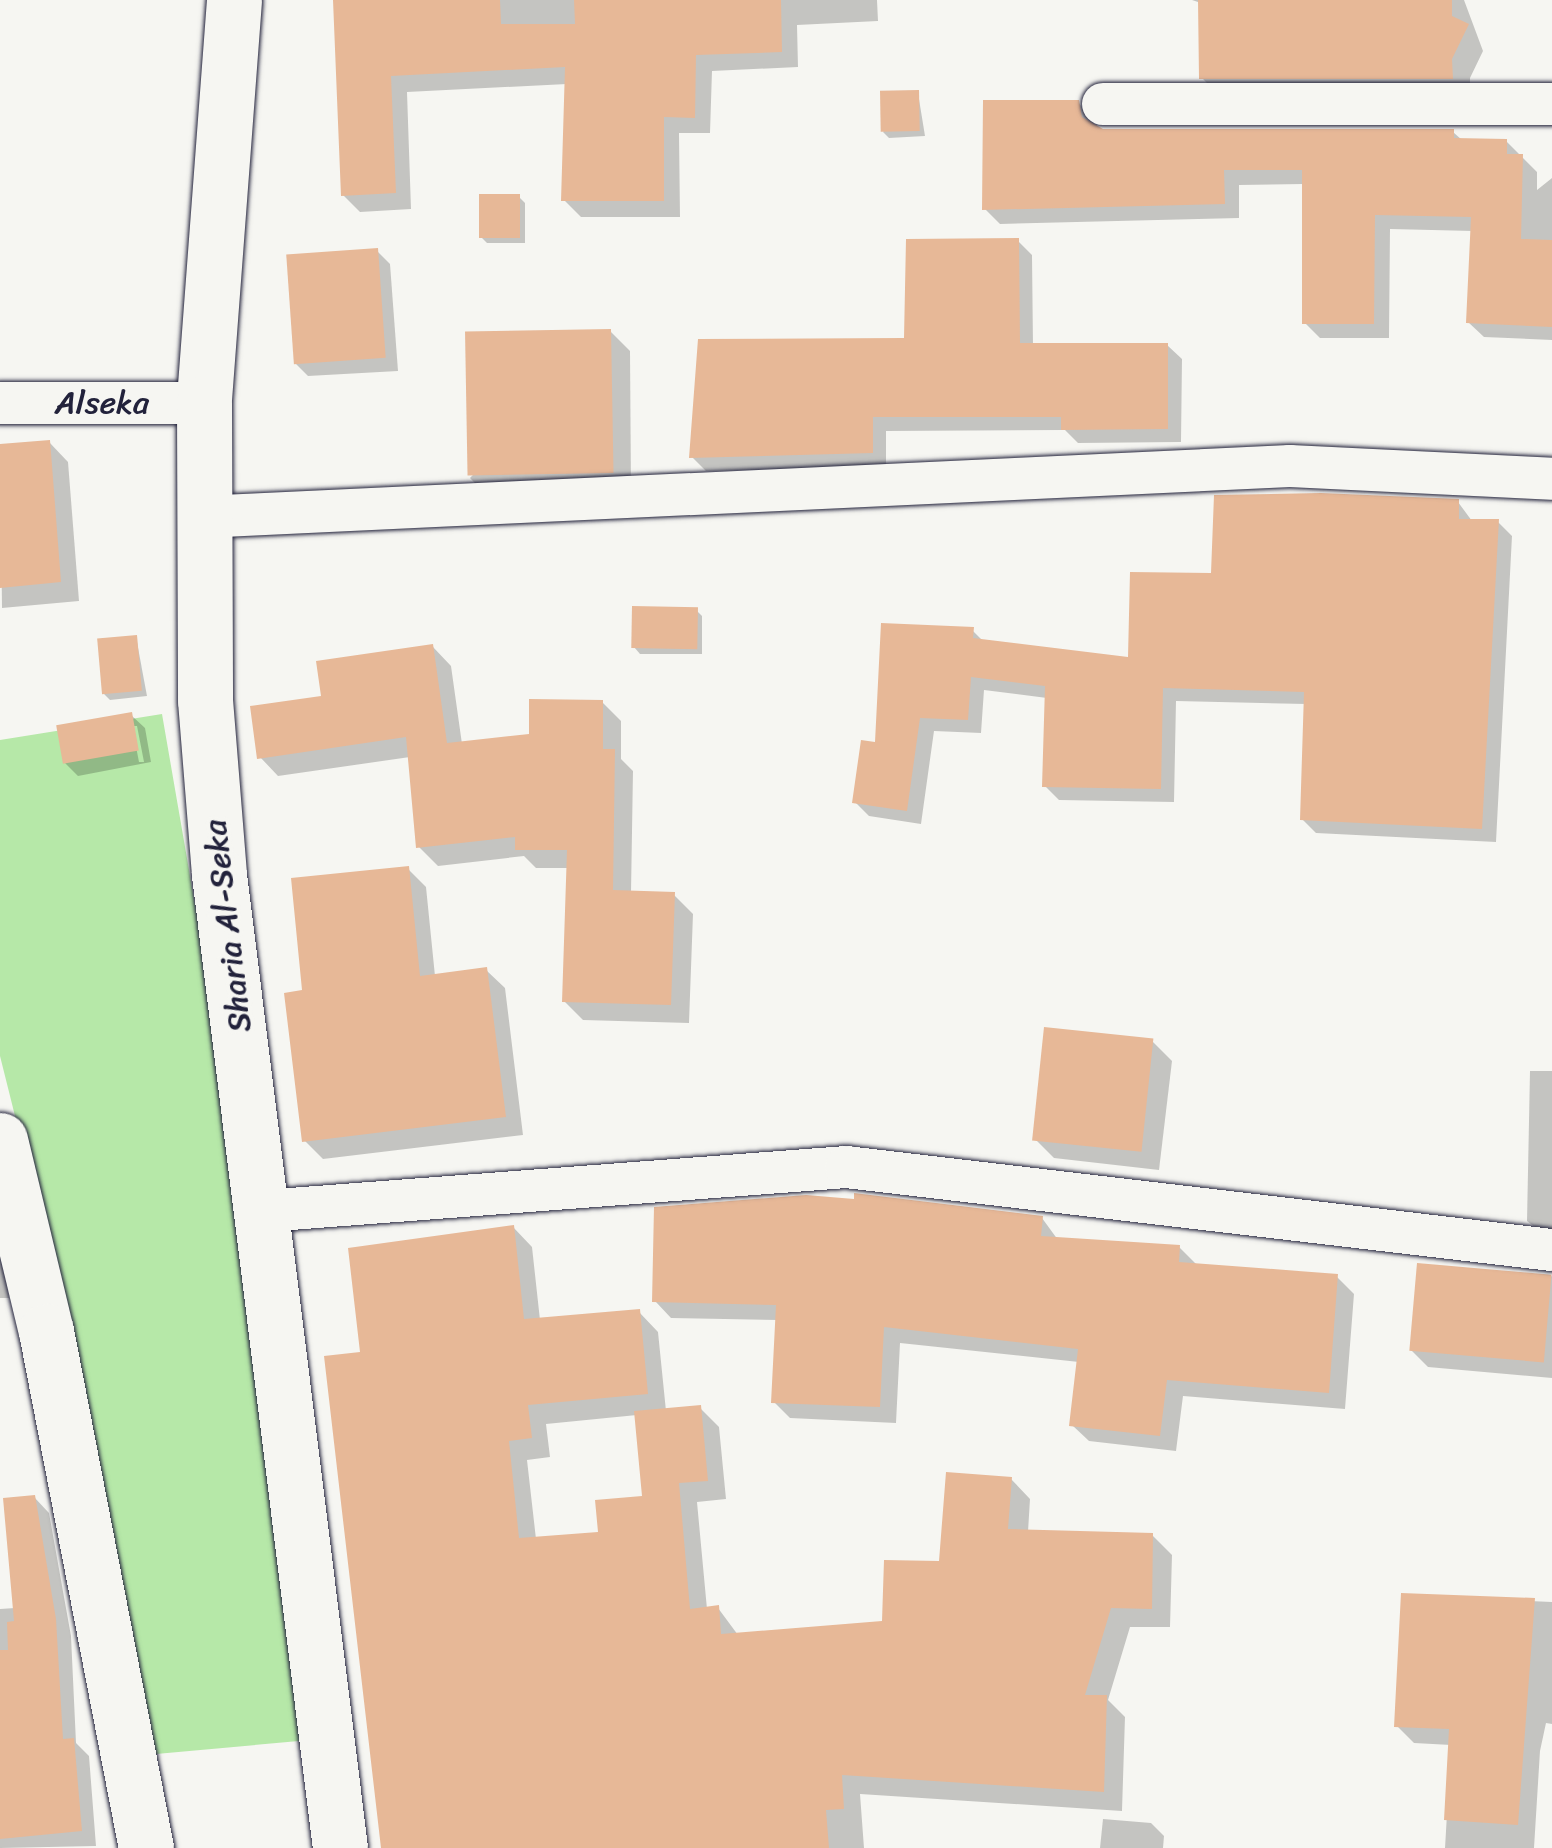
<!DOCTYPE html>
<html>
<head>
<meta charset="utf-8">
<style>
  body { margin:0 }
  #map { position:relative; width:1552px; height:1848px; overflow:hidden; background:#f6f6f2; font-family:Sriracha,sans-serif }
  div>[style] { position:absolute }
  .green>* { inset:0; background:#b6e8a8 }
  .shadow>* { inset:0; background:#0003 }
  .building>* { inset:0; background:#e7b897; transform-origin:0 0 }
  .roads { filter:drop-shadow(0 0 2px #22223b) drop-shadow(0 0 2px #22223b) }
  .street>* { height:42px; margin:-21px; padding:0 21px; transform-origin:21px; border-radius:21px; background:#f6f6f2 }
  .secondary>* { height:55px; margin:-27.5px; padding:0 27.5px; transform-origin:27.5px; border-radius:27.5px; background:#f6f6f2 }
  span { translate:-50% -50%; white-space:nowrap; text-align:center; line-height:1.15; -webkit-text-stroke:8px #f6f6f2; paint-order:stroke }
  .street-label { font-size:32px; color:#22223b }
</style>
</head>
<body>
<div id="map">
  <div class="green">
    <div style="clip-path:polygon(162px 714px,220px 1049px,310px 1740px,145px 1755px,51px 1260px,0 1056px,0 740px)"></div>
  </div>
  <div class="shadow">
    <div style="clip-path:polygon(336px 0,877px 0,878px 21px,797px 25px,798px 67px,712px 71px,710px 133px,679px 133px,680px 217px,581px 217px,564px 200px,567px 84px,407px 92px,411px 209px,360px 212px,343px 195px)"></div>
    <div style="clip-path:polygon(1192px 0,1464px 0,1483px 51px,1470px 78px,1470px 96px,1220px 96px,1202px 78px,1201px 3px)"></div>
    <div style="clip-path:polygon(918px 93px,925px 136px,889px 138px,883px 132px)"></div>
    <div style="clip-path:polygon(1078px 102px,1102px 132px,1453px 132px,1462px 140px,1506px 141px,1537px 172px,1537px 190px,1552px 178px,1552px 340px,1484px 337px,1468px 322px,1473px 231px,1390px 229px,1389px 338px,1320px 338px,1305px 323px,1304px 184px,1239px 185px,1239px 218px,1000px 224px,985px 209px)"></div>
    <div style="clip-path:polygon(519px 197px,525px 203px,525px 243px,487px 243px,481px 237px)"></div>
    <div style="clip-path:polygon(1018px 241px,1032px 255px,1033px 346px,1167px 345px,1182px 359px,1181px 442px,1078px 443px,1065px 430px,886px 431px,886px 467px,706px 471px,692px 457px,907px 341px)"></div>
    <div style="clip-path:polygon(377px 251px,390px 264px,398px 371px,308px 376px,295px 363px)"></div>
    <div style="clip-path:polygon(610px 331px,630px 351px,631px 492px,489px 498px,470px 478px)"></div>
    <div style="clip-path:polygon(49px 442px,68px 462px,79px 601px,2px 608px,0 446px)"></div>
    <div style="clip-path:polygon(1458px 502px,1472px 521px,1498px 522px,1512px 536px,1496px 842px,1316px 833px,1302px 819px,1306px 704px,1176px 701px,1174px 802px,1059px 800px,1045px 786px,1047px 698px,984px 690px,981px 733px,934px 731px,921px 824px,869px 816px,855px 802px,877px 745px,972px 630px,984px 642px,1131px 659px,1213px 576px)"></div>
    <div style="clip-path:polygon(696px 610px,702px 616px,702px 654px,640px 654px,634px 647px)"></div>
    <div style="clip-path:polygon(136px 637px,147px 696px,110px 700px,104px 694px)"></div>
    <div style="clip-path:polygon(433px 647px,451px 666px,462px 744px,531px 737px,602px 702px,621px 721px,621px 759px,633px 771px,631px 893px,674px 895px,693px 914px,689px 1023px,583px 1020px,564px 1001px,569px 868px,536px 868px,524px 856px,438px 866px,419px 847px,410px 757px,278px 776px,260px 757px,324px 698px)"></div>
    <div style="clip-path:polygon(evenodd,131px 715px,145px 728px,151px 762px,78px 776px,65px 763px,131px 715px,132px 726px,137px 726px,144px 762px,139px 762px,132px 726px)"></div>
    <div style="clip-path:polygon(408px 869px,426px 887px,435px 976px,486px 970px,505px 988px,523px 1135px,323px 1159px,305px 1141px)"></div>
    <div style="clip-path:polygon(1152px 1041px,1172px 1061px,1159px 1170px,1054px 1158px,1035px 1139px)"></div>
    <div style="clip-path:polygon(1530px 1071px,1552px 1071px,1552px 1240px,1527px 1221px)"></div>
    <div style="clip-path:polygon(1042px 1218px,1058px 1240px,1179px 1247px,1196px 1264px,1337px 1277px,1354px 1294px,1345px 1409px,1183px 1396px,1176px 1451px,1089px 1441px,1072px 1425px,1079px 1362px,900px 1343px,896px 1423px,790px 1418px,774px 1402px,778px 1320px,671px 1318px,655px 1301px)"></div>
    <div style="clip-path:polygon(evenodd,513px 1227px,532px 1247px,540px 1320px,639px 1312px,658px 1332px,666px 1411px,700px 1408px,719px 1427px,726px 1499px,697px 1502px,707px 1609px,718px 1608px,738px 1635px,885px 1623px,1011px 1479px,1030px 1499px,1028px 1532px,1152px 1535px,1172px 1555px,1170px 1627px,1130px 1627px,1108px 1700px,1125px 1717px,1122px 1811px,860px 1794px,864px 1848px,382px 1848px,363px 1354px,513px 1227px,637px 1415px,645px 1498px,600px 1534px,536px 1539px,527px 1460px,550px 1457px,546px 1424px,637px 1415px)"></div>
    <div style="clip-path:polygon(0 1234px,1px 1234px,9px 1298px,0 1298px)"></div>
    <div style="clip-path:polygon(1552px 1276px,1552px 1378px,1428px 1367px,1411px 1350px)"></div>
    <div style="clip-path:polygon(34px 1497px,49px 1513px,71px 1636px,76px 1743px,89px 1756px,96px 1846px,0 1848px,0 1609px,15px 1608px)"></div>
    <div style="clip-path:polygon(1403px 1596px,1552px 1602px,1552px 1724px,1546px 1723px,1540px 1751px,1534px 1848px,1445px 1848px,1451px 1745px,1414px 1743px,1397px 1726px)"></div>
    <div style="clip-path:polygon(1103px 1819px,1151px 1823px,1164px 1836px,1163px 1848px,1100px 1848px)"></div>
  </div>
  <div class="building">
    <div style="clip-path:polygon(333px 0,500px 0,501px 24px,575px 24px,574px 0,781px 0,782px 52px,696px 55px,695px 118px,664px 117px,664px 201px,561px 201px,565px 67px,391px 76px,396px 193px,341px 196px)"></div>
    <div style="clip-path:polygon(1198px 0,1452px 0,1452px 16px,1469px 24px,1452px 59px,1453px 79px,1199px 79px)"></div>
    <div style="left:919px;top:90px;width:41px;height:39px;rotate:89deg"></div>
    <div style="clip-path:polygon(983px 100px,1079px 100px,1082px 117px,1103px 129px,1454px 129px,1454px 138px,1507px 139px,1507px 154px,1523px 154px,1521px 239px,1552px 240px,1552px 327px,1466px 323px,1471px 217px,1375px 215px,1374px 324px,1302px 324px,1302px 170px,1224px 170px,1225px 204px,982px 210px)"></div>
    <div style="left:479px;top:194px;width:41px;height:44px"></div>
    <div style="clip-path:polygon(1019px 238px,1020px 343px,1168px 343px,1168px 429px,1061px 430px,1061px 417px,873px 417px,873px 453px,689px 458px,698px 339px,904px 338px,906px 239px)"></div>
    <div style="left:378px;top:248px;width:110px;height:92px;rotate:86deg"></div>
    <div style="left:611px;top:329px;width:144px;height:146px;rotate:89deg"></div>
    <div style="clip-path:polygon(50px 440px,61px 582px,0 588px,0 444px)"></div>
    <div style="clip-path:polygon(1321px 493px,1459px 499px,1459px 519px,1499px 519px,1482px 829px,1300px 820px,1304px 692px,1163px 688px,1161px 789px,1042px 787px,1045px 686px,971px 677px,968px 720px,920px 718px,907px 811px,852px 803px,861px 740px,875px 742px,881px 623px,974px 627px,973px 638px,1128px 657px,1130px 572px,1211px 573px,1214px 495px)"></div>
    <div style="left:632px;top:606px;width:66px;height:42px;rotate:1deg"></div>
    <div style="left:137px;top:635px;width:56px;height:40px;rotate:85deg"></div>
    <div style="clip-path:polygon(433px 644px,447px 743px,529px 734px,529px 699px,603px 700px,603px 749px,615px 749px,613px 890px,675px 892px,671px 1005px,562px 1002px,567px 850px,515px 850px,515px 837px,416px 848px,406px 737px,257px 759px,250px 706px,321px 696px,316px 661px)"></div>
    <div style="left:132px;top:712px;width:39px;height:77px;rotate:80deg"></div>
    <div style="clip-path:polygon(409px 866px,420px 976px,487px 967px,506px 1117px,302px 1142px,284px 993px,302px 990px,291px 878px)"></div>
    <div style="left:1044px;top:1027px;width:110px;height:114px;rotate:6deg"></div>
    <div style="clip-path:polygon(854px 1193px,1043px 1216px,1041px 1236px,1180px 1245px,1179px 1262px,1338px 1274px,1329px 1393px,1167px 1380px,1160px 1436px,1069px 1426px,1078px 1349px,884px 1327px,880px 1407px,771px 1403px,776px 1305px,652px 1302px,654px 1207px,806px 1195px,854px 1199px)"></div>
    <div style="clip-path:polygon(514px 1225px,524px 1319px,640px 1309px,648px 1394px,528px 1405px,532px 1438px,509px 1441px,519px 1538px,598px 1532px,595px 1500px,642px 1496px,634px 1411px,701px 1405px,708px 1481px,679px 1483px,690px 1609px,719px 1605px,721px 1634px,882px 1621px,884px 1560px,939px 1561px,946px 1472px,1012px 1477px,1008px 1529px,1153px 1533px,1152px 1609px,1111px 1608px,1085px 1695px,1107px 1695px,1104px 1792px,842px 1775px,844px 1809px,826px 1810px,829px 1848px,381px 1848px,324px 1356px,360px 1352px,348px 1248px)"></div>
    <div style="left:1417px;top:1263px;width:135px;height:88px;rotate:5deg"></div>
    <div style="clip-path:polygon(35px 1495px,56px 1619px,63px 1739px,74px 1738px,82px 1831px,0 1839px,0 1650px,8px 1650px,7px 1622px,14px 1621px,3px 1498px)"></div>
    <div style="clip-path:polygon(1401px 1593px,1535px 1598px,1518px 1825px,1444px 1820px,1449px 1729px,1394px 1727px)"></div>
  </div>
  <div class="roads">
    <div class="street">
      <div style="left:1103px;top:104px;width:449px"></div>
      <div style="left:0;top:403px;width:204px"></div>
      <div style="left:201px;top:517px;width:1090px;rotate:-2.68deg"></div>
      <div style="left:1290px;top:466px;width:262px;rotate:2.8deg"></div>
      <div style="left:264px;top:1211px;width:584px;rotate:-4.32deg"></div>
      <div style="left:846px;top:1167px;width:711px;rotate:6.71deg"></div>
    </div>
    <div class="secondary">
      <div style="left:234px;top:0;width:404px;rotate:94.3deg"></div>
      <div style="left:204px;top:403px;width:297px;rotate:89.8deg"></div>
      <div style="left:205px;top:700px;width:176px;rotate:85.4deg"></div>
      <div style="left:219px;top:875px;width:980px;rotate:82.91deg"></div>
      <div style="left:0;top:1140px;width:196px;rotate:76.5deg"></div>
      <div style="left:46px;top:1331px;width:527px;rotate:79.05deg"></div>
    </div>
  </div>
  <div class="street-label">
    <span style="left:102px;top:403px">Alseka</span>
    <span style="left:228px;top:926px;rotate:-97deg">Sharia Al-Seka</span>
  </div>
</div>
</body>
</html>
